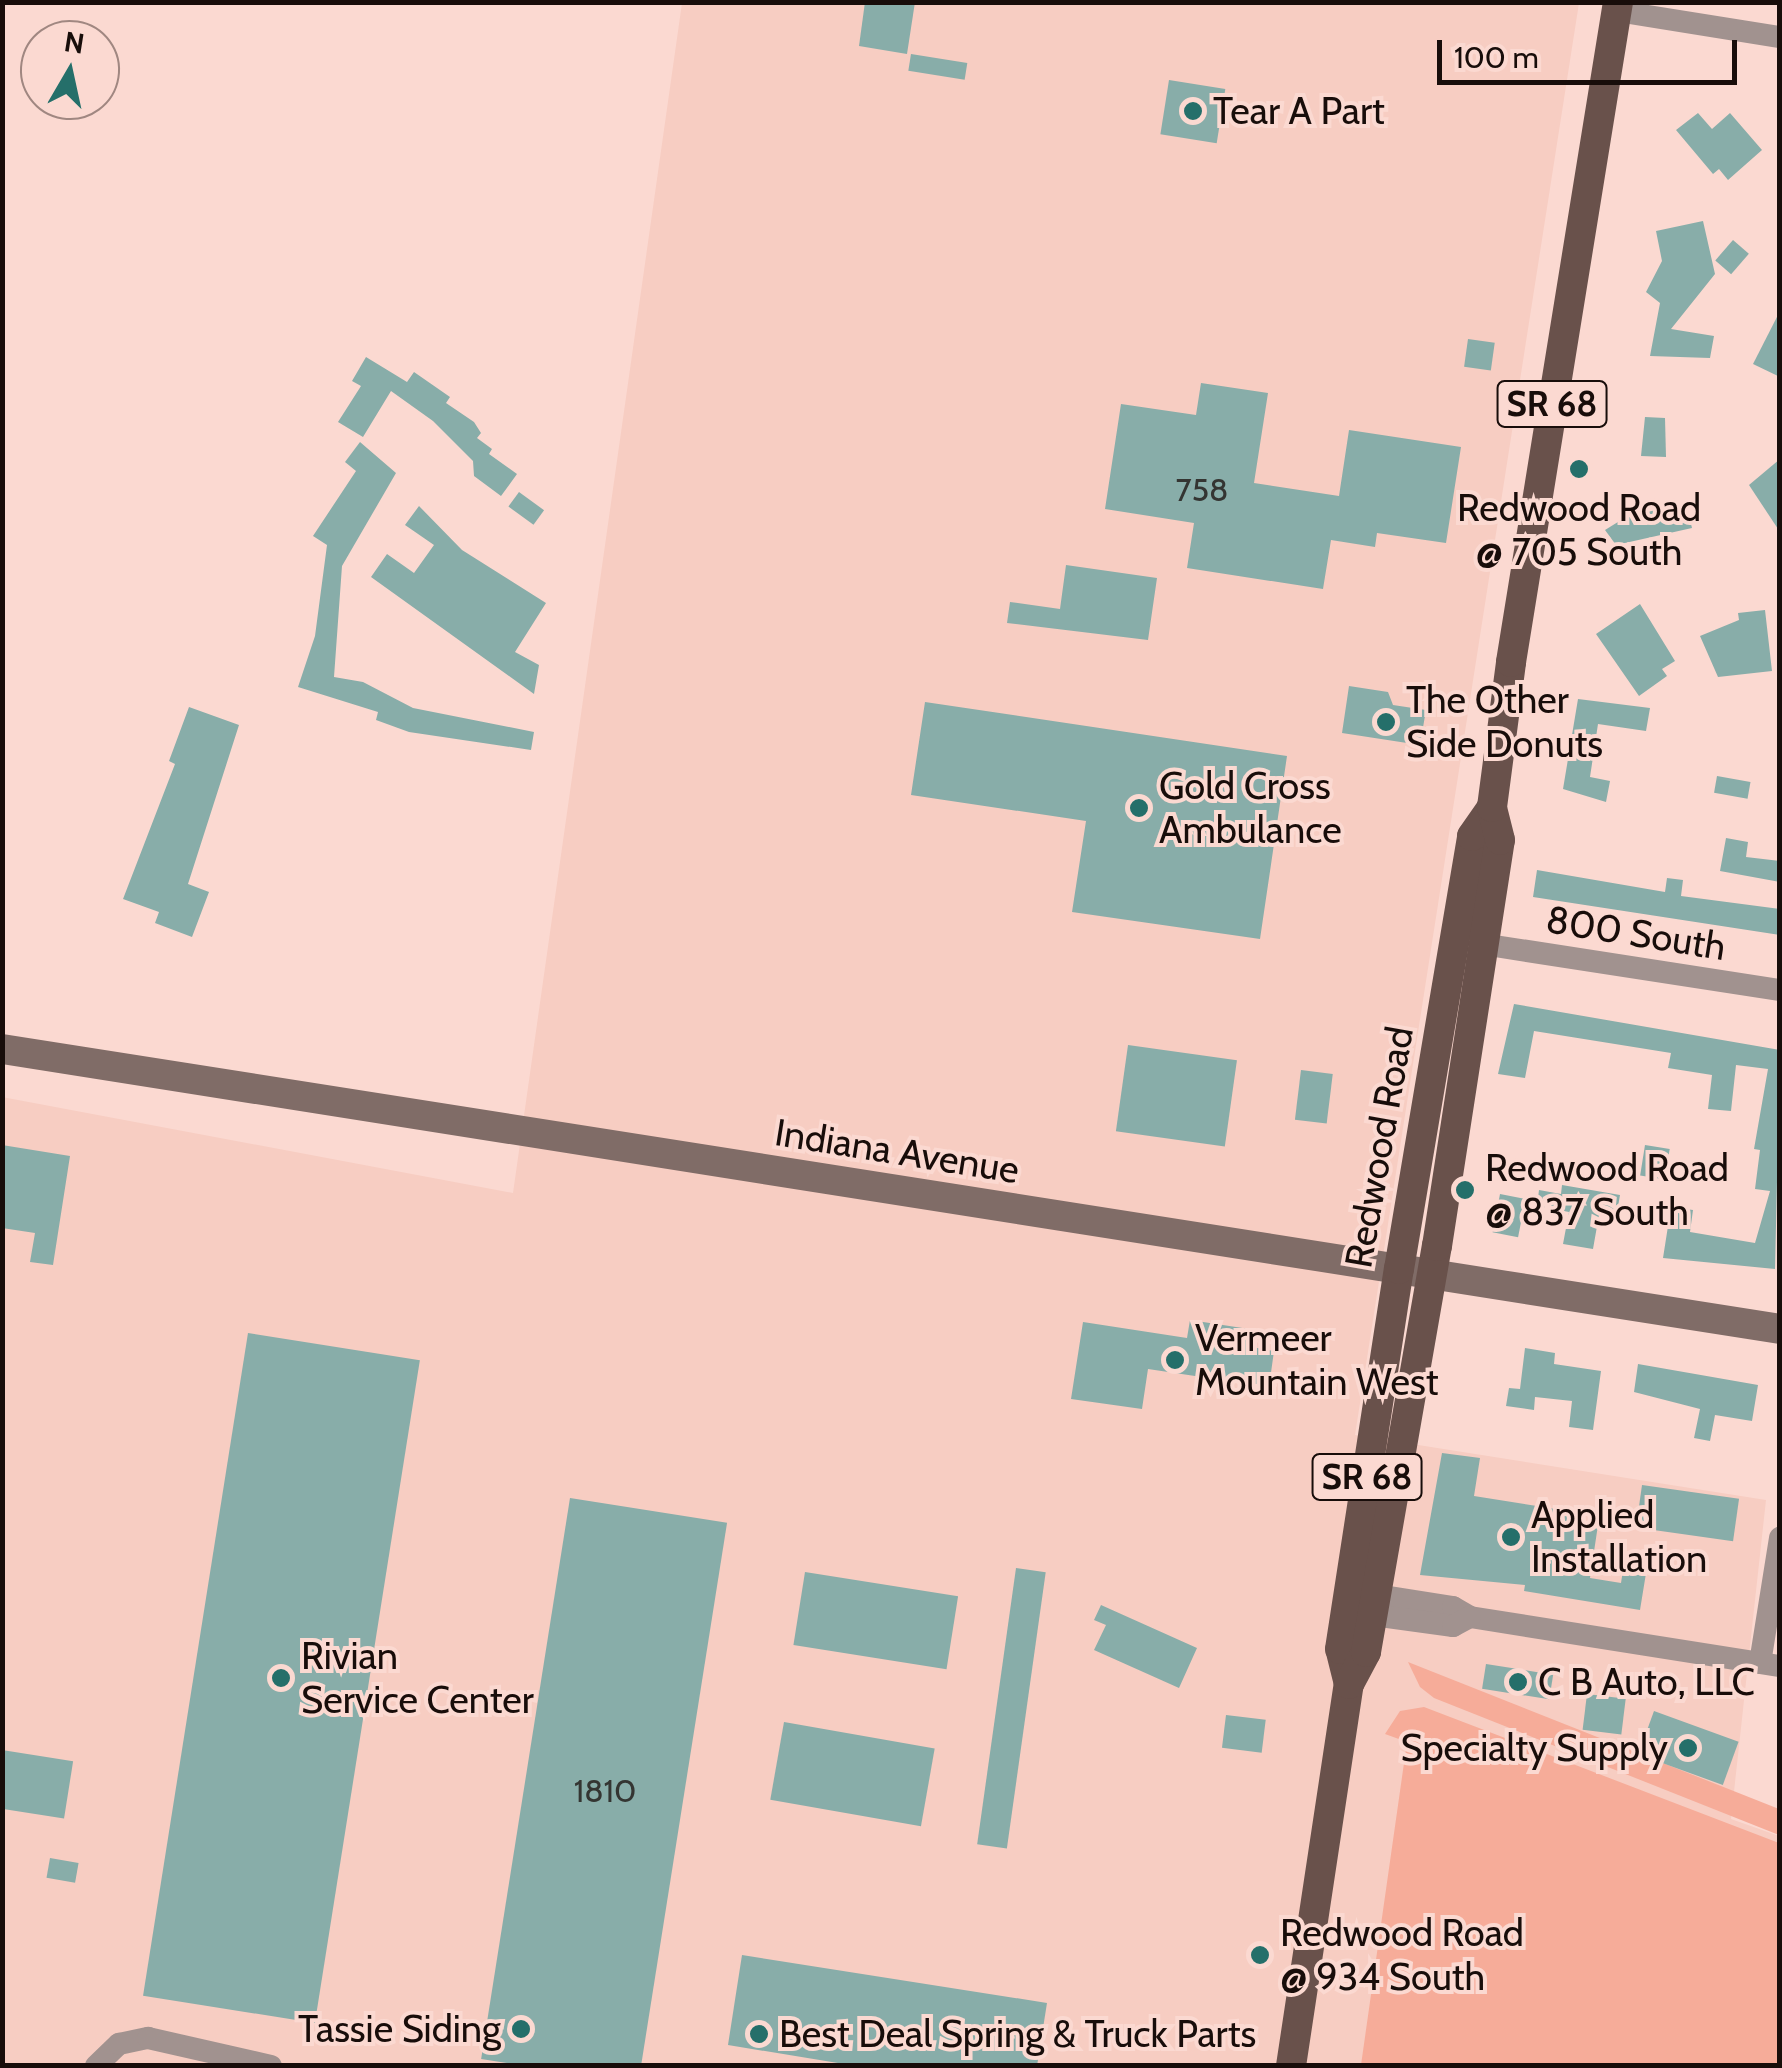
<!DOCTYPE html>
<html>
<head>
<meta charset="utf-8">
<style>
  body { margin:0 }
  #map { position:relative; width:1782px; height:2068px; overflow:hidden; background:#fbd9d1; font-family:Cabin,sans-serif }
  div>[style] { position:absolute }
  .built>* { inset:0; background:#f7cdc2 }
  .green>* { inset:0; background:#f6ac99 }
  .stream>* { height:6px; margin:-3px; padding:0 3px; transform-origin:3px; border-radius:3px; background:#d47962 }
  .building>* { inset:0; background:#88ada9; transform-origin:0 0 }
  .street>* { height:22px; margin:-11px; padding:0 11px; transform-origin:11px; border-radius:11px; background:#a1928f }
  .secondary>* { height:30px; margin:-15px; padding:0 15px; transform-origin:15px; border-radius:15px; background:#806c67 }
  .primary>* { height:30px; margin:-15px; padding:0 15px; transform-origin:15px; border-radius:15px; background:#69514b }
  .dots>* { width:28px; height:28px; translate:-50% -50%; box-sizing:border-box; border:5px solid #fbd9d1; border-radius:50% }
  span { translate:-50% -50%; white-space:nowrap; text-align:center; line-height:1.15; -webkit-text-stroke:8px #fbd9d1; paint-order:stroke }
  .number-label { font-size:32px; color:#343532 }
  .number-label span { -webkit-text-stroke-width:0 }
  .shield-label span { padding:2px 8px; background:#fbd9d1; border:2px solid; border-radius:8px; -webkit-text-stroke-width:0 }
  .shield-label { font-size:35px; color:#180d0a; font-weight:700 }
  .poi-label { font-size:38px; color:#180d0a }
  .left { translate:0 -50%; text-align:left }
  .right { translate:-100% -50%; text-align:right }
  .street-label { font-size:38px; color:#180d0a }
  .frame { position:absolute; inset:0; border:5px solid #180d0a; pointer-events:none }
  .north { position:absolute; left:20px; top:20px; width:100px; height:100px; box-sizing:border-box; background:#fbd9d1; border:2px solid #a08781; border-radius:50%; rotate:9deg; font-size:28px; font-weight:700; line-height:40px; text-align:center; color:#180d0a }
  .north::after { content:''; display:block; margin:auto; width:35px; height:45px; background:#256f6a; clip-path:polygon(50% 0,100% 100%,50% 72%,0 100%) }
  .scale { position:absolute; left:1437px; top:40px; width:300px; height:45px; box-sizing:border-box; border:5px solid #180d0a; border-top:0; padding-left:12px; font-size:30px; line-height:35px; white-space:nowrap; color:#180d0a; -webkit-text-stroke:8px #fbd9d1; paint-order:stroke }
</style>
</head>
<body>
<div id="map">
  <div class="built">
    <div style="clip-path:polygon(682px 3px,1579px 3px,1355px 1435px,1766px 1500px,1731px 1819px,1779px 1836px,1779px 2065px,3px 2065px,2px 1097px,513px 1193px)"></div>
  </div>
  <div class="green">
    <div style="clip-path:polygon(1408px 1662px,1779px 1809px,1779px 1835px,1434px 1698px,1420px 1687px)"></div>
    <div style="clip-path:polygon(1424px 1707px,1779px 1843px,1779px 2065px,1361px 2065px,1407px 1742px,1385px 1734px,1400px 1711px)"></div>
  </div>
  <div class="stream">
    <div style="left:2px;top:2065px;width:3px;rotate:18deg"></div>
  </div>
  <div class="building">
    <div style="clip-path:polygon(865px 2px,915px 2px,907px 54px,859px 46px)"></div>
    <div style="left:911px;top:54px;width:57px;height:17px;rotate:9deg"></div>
    <div style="left:1169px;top:80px;width:57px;height:55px;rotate:9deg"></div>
    <div style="clip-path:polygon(1698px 113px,1712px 129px,1730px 113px,1762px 150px,1728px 180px,1719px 169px,1713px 174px,1676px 130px)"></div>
    <div style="clip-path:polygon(1703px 221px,1715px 274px,1671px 329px,1714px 336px,1710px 358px,1650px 356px,1660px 303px,1646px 292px,1662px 261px,1656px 231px)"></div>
    <div style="left:1733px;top:240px;width:21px;height:27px;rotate:41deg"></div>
    <div style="clip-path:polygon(1780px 311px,1780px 377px,1753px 364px)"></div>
    <div style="left:1468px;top:339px;width:27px;height:28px;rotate:8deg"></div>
    <div style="clip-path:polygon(366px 357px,407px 382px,414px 372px,450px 397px,446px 403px,474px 422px,481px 433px,477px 438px,492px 449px,489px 454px,517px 474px,501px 496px,474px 476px,473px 461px,433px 421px,391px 391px,363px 437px,338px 422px,361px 386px,352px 381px)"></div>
    <div style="clip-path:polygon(1201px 383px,1268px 393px,1254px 483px,1339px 496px,1349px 430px,1461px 447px,1446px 543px,1377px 533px,1375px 547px,1331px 540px,1323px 589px,1187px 568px,1194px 523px,1105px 509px,1121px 404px,1196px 415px)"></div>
    <div style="clip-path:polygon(1645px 417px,1665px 418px,1666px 457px,1641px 456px)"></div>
    <div style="clip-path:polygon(360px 442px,396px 473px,342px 566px,334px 677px,363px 682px,413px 708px,534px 732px,531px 750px,409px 732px,376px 720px,378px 712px,298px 687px,315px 636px,327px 545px,313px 536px,356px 471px,345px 462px)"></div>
    <div style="clip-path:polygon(1780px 459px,1780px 532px,1749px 485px)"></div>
    <div style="left:519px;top:492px;width:31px;height:18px;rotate:36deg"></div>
    <div style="clip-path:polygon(1686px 503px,1692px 528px,1616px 545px,1605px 530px,1626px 517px)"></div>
    <div style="clip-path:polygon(419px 506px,462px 550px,546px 603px,515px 652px,539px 665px,534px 694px,371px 577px,387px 554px,414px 573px,434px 545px,405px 525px)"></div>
    <div style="clip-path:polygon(1066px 565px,1157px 578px,1148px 640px,1007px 623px,1010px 602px,1060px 609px)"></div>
    <div style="clip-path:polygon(1640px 604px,1675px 661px,1662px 669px,1667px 676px,1639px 696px,1596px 634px)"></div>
    <div style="clip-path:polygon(1765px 610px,1772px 671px,1718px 677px,1700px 636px,1739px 620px,1738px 613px)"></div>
    <div style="clip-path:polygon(1349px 686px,1388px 692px,1393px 705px,1426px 710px,1420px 745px,1342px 733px)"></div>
    <div style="clip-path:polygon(1578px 699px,1650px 708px,1646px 731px,1598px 724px,1590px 777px,1610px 781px,1606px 802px,1563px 789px)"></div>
    <div style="clip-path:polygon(925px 702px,1287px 756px,1260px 939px,1072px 912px,1086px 821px,911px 795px)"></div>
    <div style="clip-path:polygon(189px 707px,239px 725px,188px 884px,209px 892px,192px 937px,155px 923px,159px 912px,123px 899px,175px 764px,169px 761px)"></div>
    <div style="left:1717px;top:776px;width:34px;height:17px;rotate:10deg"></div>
    <div style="clip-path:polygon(1726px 838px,1748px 842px,1746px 857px,1780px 861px,1780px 882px,1720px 871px)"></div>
    <div style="clip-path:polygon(1537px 870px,1665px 892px,1667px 878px,1683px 880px,1681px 896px,1780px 909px,1780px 935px,1533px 897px)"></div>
    <div style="clip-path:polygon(1514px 1004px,1780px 1050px,1775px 1269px,1663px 1258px,1671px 1207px,1693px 1210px,1690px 1232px,1755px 1243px,1770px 1191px,1755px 1189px,1760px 1150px,1754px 1149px,1768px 1069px,1736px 1065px,1731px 1111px,1708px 1109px,1712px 1075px,1668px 1068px,1671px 1053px,1534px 1031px,1525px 1078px,1498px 1074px)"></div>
    <div style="left:1128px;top:1045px;width:110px;height:87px;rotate:8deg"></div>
    <div style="left:1301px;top:1070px;width:32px;height:50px;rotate:7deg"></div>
    <div style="clip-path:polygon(2px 1145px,70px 1156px,53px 1265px,30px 1262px,35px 1233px,2px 1228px)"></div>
    <div style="left:1645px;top:1145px;width:25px;height:31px;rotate:9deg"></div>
    <div style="clip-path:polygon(1562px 1185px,1620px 1195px,1616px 1218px,1599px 1215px,1593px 1249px,1563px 1244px,1569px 1212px,1537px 1206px,1539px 1190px,1561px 1194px)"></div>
    <div style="left:1500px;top:1194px;width:26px;height:39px;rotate:11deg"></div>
    <div style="clip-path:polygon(1190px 1320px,1249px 1329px,1247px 1346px,1274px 1351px,1269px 1387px,1148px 1369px,1142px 1409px,1071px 1399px,1083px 1322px,1187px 1338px)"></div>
    <div style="left:248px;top:1333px;width:174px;height:671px;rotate:9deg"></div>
    <div style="clip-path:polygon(1525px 1348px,1555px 1353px,1554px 1364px,1601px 1371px,1593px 1430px,1569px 1427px,1572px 1401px,1535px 1397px,1534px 1410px,1506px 1406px,1509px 1388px,1520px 1389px)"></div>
    <div style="clip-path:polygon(1638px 1364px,1758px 1385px,1752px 1421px,1715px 1415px,1710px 1441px,1694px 1438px,1700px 1409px,1634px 1392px)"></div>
    <div style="clip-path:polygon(1442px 1453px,1480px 1458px,1474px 1496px,1575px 1512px,1573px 1521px,1598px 1525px,1590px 1578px,1621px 1583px,1625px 1557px,1648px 1561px,1640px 1610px,1524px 1591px,1525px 1585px,1420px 1575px)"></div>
    <div style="left:1642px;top:1485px;width:98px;height:43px;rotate:8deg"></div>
    <div style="left:570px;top:1498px;width:159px;height:568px;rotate:9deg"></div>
    <div style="left:1016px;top:1568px;width:30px;height:279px;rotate:8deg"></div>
    <div style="left:805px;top:1572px;width:155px;height:74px;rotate:9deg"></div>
    <div style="clip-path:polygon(1101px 1605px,1197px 1648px,1179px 1688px,1094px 1650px,1106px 1625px,1094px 1620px)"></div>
    <div style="left:1486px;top:1664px;width:68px;height:25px;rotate:9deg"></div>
    <div style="left:1587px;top:1694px;width:39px;height:36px;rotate:7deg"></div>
    <div style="left:1654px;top:1711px;width:90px;height:46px;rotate:20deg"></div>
    <div style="left:1226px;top:1715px;width:40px;height:33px;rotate:7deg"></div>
    <div style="left:784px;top:1722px;width:153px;height:79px;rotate:10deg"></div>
    <div style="left:2px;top:1750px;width:72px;height:58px;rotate:9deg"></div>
    <div style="left:50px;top:1858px;width:29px;height:20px;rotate:10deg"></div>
    <div style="clip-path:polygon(742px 1955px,1047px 2003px,1037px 2066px,856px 2066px,728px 2045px)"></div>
  </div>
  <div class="street">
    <div style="left:1617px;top:11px;width:165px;rotate:9.1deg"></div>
    <div style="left:1482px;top:944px;width:302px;rotate:8.8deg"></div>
    <div style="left:1377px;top:1595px;width:77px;rotate:9deg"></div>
    <div style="left:1453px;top:1607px;width:20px;rotate:30deg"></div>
    <div style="left:1470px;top:1617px;width:314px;rotate:9deg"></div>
    <div style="left:1373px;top:1615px;width:81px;rotate:7.8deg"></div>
    <div style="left:1453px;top:1626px;width:19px;rotate:-28deg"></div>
    <div style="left:1760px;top:1663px;width:127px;rotate:-80.9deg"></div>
    <div style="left:96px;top:2066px;width:32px;rotate:-44deg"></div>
    <div style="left:119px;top:2044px;width:30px;rotate:-12deg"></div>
    <div style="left:148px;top:2038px;width:126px;rotate:12.8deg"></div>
  </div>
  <div class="secondary">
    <div style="left:2px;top:1049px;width:1800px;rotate:8.95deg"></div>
  </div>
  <div class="primary">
    <div style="left:1349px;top:1684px;width:36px;rotate:-104deg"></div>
    <div style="left:1340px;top:1649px;width:385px;rotate:-81.2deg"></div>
    <div style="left:1399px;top:1269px;width:439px;rotate:-80.4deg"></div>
    <div style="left:1472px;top:836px;width:35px;rotate:-55deg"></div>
    <div style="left:1291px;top:2066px;width:386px;rotate:-81.4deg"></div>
    <div style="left:1349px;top:1684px;width:36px;rotate:-62deg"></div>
    <div style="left:1366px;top:1652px;width:412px;rotate:-80.1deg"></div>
    <div style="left:1437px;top:1246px;width:411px;rotate:-81.2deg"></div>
    <div style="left:1500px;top:840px;width:34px;rotate:-104deg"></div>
    <div style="left:1492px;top:807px;width:146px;rotate:-82.5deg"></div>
    <div style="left:1511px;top:662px;width:669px;rotate:-80.79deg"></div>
  </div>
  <div class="dots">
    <div style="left:1193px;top:111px;background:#256f6a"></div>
    <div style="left:1579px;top:469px;background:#256f6a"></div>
    <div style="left:1386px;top:722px;background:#256f6a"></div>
    <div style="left:1139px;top:808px;background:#256f6a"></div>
    <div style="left:1465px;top:1190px;background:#256f6a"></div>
    <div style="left:1175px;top:1360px;background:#256f6a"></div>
    <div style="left:1511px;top:1537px;background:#256f6a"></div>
    <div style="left:281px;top:1678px;background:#256f6a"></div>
    <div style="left:1518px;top:1682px;background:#256f6a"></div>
    <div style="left:1688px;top:1748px;background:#256f6a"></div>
    <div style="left:1260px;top:1955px;background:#256f6a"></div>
    <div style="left:521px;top:2029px;background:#256f6a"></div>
    <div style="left:759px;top:2034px;background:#256f6a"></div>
  </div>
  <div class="number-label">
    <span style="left:1202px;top:490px">758</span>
    <span style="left:605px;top:1791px">1810</span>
  </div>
  <div class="shield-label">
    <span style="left:1552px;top:404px">SR 68</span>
    <span style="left:1367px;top:1477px">SR 68</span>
  </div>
  <div class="poi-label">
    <span class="left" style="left:1213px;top:111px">Tear A Part</span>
    <span style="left:1579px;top:530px">Redwood Road<br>@ 705 South</span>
    <span class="left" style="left:1406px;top:722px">The Other<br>Side Donuts</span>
    <span class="left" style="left:1159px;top:808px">Gold Cross<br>Ambulance</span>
    <span class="left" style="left:1485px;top:1190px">Redwood Road<br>@ 837 South</span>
    <span class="left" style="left:1195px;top:1360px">Vermeer<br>Mountain West</span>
    <span class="left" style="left:1531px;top:1537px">Applied<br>Installation</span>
    <span class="left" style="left:301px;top:1678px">Rivian<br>Service Center</span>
    <span class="left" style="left:1538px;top:1682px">C B Auto, LLC</span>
    <span class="right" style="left:1668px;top:1748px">Specialty Supply</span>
    <span class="left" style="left:1280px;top:1955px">Redwood Road<br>@ 934 South</span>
    <span class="right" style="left:501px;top:2029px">Tassie Siding</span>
    <span class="left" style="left:779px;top:2034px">Best Deal Spring &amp; Truck Parts</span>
  </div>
  <div class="street-label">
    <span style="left:1636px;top:933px;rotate:9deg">800 South</span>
    <span style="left:1379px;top:1147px;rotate:-80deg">Redwood Road</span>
    <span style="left:897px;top:1151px;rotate:9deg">Indiana Avenue</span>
  </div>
  <div class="frame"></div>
  <div class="north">N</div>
  <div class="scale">100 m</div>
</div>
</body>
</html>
